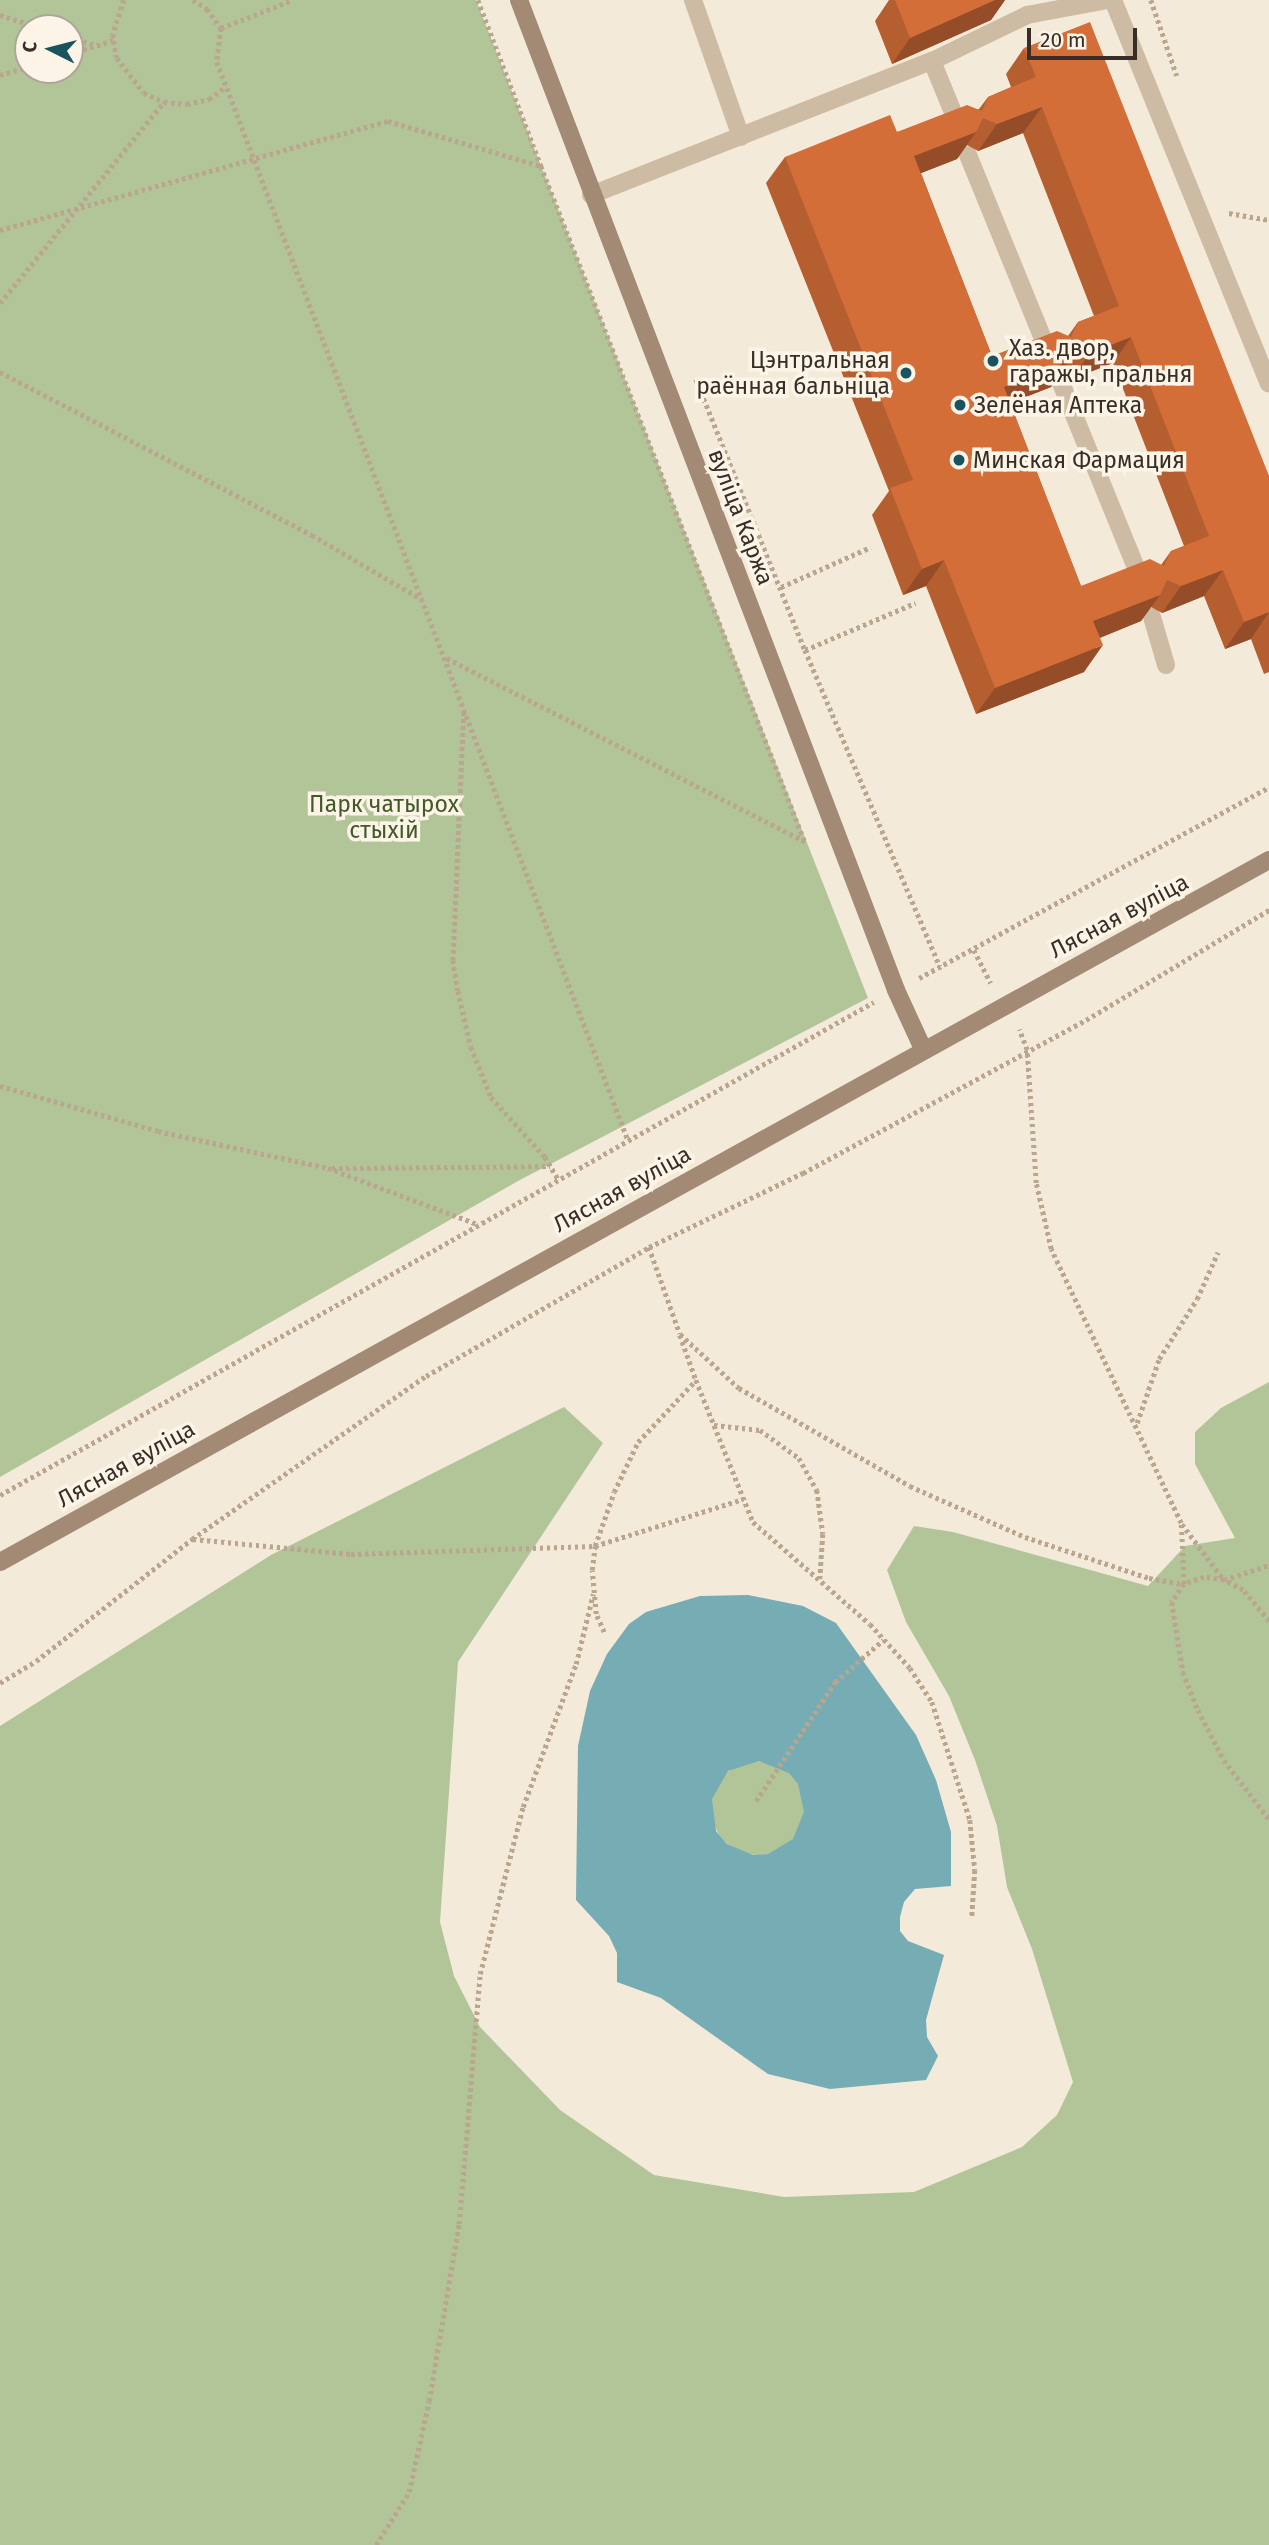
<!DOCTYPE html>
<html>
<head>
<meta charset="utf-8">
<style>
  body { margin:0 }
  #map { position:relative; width:1269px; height:2545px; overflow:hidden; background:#f4eada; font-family:"Fira Sans",sans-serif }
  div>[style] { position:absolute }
  .green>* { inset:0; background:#b1c598 }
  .round { border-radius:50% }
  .water>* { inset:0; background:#76acb4 }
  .path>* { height:4.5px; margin-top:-2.25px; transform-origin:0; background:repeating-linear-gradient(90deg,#baa58e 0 3.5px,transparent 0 7px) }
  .service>* { height:18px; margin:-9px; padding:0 9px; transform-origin:9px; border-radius:9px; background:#cebba4 }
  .secondary>* { height:18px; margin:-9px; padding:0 9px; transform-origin:9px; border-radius:9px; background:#a28a75 }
  .wall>* { inset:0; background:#b55f31 }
  .shaded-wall>* { inset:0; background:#944d28 }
  .building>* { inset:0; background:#d36e39 }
  .dots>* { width:19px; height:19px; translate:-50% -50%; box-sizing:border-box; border:4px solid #fbf4e7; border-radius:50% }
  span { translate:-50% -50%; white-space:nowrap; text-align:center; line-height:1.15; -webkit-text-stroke:7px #fbf4e7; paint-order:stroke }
  .poi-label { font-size:23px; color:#382e27 }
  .left { translate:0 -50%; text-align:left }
  .right { translate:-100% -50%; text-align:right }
  .street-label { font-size:23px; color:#382e27 }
  .park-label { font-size:23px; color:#425928 }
  .north { position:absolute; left:14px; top:14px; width:70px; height:70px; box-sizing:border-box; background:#fbf4e7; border:2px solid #ada59a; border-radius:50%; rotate:276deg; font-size:19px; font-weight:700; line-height:28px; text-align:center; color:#382e27 }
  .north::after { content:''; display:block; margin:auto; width:24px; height:32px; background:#18535e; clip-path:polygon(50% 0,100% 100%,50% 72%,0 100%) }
  .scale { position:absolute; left:1027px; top:28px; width:110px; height:32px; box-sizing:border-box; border:4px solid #382e27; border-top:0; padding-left:9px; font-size:21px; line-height:24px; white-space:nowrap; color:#382e27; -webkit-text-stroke:5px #fbf4e7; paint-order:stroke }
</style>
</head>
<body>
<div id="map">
  <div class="green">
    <div style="clip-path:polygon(evenodd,0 0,476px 0,868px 998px,518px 1181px,0 1477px,0 0,28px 28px,70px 28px,70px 70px,28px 70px,28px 28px)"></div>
    <div style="clip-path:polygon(1269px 1382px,1269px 2545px,0 2545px,0 1726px,271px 1555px,564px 1407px,603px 1443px,458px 1662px,440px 1922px,454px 1976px,480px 2027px,560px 2110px,654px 2175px,784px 2197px,914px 2192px,1022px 2147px,1057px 2115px,1073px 2082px,1032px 1949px,1007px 1887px,997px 1826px,975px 1760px,949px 1696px,906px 1622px,887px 1570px,914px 1526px,953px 1532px,1148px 1586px,1185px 1546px,1235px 1538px,1195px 1464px,1195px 1432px,1221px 1408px)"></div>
    <div class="round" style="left:711px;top:1761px;width:94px;height:94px"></div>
  </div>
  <div class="water">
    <div style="clip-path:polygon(evenodd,748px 1595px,803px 1606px,836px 1623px,916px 1735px,936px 1780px,951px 1832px,951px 1886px,915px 1889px,904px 1902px,900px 1917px,900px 1931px,908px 1941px,944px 1955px,926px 2020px,927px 2037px,938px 2056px,926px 2080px,830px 2089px,768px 2074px,661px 1998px,617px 1982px,617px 1953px,609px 1936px,576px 1900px,578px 1746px,590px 1691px,607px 1654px,629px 1624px,646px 1612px,700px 1596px,748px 1595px,759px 1761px,789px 1773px,798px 1784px,804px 1812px,793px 1839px,768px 1854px,753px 1855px,727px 1844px,716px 1831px,712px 1799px,728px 1771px,759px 1761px)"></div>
  </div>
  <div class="path">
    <div style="left:124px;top:0;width:36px;rotate:108deg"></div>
    <div style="left:113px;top:34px;width:24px;rotate:81deg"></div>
    <div style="left:117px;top:58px;width:44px;rotate:52.4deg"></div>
    <div style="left:144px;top:93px;width:22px;rotate:24deg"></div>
    <div style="left:164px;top:102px;width:23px;rotate:5deg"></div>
    <div style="left:187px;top:104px;width:23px;rotate:-13deg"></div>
    <div style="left:209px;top:99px;width:21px;rotate:-37deg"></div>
    <div style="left:193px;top:0;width:17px;rotate:33deg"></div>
    <div style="left:207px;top:9px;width:24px;rotate:54deg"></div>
    <div style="left:221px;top:28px;width:34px;rotate:97deg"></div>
    <div style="left:217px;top:62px;width:1154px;rotate:69.13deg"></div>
    <div style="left:478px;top:0;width:178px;rotate:69.2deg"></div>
    <div style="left:1151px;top:0;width:80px;rotate:71.1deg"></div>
    <div style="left:0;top:15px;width:43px;rotate:17.6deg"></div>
    <div style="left:221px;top:28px;width:77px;rotate:-21.3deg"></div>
    <div style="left:70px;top:37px;width:26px;rotate:18deg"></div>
    <div style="left:70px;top:54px;width:46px;rotate:-17.7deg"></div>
    <div style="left:0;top:75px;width:29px;rotate:-16deg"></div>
    <div style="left:1229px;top:213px;width:41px;rotate:9.9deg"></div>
    <div style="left:0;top:230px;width:403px;rotate:-15.7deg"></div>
    <div style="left:388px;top:121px;width:159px;rotate:16.4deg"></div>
    <div style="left:541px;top:166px;width:726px;rotate:68.67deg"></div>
    <div style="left:805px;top:842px;width:404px;rotate:-152.9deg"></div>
    <div style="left:0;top:303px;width:259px;rotate:-50.8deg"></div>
    <div style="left:0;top:372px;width:352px;rotate:27.6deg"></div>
    <div style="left:312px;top:535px;width:129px;rotate:30.4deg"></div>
    <div style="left:696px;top:379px;width:292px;rotate:68.1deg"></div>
    <div style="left:805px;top:650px;width:344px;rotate:66.9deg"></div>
    <div style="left:781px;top:587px;width:98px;rotate:-24deg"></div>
    <div style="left:805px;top:650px;width:120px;rotate:-23.1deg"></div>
    <div style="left:464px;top:712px;width:248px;rotate:92.5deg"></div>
    <div style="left:453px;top:960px;width:31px;rotate:81deg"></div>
    <div style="left:458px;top:991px;width:57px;rotate:76.9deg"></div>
    <div style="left:471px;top:1047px;width:54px;rotate:68.2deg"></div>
    <div style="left:491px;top:1097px;width:81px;rotate:48deg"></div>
    <div style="left:545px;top:1157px;width:26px;rotate:59deg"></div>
    <div style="left:974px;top:950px;width:37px;rotate:63deg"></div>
    <div style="left:919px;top:978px;width:399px;rotate:-28.6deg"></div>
    <div style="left:0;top:1086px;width:164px;rotate:15.9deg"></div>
    <div style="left:158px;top:1131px;width:174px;rotate:12.3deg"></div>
    <div style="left:328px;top:1168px;width:159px;rotate:20.6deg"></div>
    <div style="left:332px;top:1168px;width:218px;rotate:-0.5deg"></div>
    <div style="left:649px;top:1247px;width:92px;rotate:70.4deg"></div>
    <div style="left:680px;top:1334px;width:80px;rotate:42.5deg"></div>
    <div style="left:739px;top:1388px;width:197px;rotate:29.8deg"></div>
    <div style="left:910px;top:1486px;width:126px;rotate:23.9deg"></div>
    <div style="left:1025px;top:1537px;width:131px;rotate:18.3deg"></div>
    <div style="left:1149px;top:1578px;width:36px;rotate:10deg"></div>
    <div style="left:1184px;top:1584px;width:61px;rotate:-92.8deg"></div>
    <div style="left:1181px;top:1523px;width:303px;rotate:-115.4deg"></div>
    <div style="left:1051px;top:1249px;width:68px;rotate:-102.8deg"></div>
    <div style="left:1036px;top:1183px;width:133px;rotate:-93.9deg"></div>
    <div style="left:1027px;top:1050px;width:22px;rotate:-111deg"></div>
    <div style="left:680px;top:1335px;width:48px;rotate:70.4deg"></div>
    <div style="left:1137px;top:1423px;width:68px;rotate:-71deg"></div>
    <div style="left:1159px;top:1359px;width:71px;rotate:-57.7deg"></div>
    <div style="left:1197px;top:1299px;width:51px;rotate:-65.9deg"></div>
    <div style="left:714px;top:1425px;width:46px;rotate:6.2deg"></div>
    <div style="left:760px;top:1430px;width:48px;rotate:35.7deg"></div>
    <div style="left:799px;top:1458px;width:37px;rotate:61deg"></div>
    <div style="left:817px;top:1490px;width:44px;rotate:82.2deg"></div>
    <div style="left:823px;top:1534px;width:45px;rotate:93.8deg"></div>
    <div style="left:0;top:1495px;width:1003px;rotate:-29.43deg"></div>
    <div style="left:1182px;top:1524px;width:70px;rotate:53.1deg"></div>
    <div style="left:1224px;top:1580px;width:47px;rotate:-18.4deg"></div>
    <div style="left:193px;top:1539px;width:159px;rotate:5.4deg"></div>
    <div style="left:351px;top:1554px;width:244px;rotate:-1.9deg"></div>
    <div style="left:595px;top:1546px;width:155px;rotate:-17.6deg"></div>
    <div style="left:1269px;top:1621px;width:40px;rotate:-130deg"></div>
    <div style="left:1243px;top:1590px;width:21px;rotate:-152deg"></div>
    <div style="left:1224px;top:1580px;width:20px;rotate:-171deg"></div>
    <div style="left:1204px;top:1577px;width:21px;rotate:161deg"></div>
    <div style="left:1184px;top:1584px;width:22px;rotate:124deg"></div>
    <div style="left:1172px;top:1602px;width:71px;rotate:81.1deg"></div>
    <div style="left:1183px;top:1672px;width:41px;rotate:68.5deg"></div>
    <div style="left:1198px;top:1710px;width:56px;rotate:62.5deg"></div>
    <div style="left:1224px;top:1760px;width:74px;rotate:52.7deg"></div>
    <div style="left:604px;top:1632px;width:20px;rotate:-114deg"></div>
    <div style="left:596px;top:1614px;width:44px;rotate:-95.2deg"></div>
    <div style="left:592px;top:1570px;width:24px;rotate:-83deg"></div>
    <div style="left:595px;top:1546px;width:57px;rotate:-70.6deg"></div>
    <div style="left:614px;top:1492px;width:55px;rotate:-64.4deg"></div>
    <div style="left:638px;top:1442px;width:85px;rotate:-46.9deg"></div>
    <div style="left:696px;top:1380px;width:153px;rotate:68.1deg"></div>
    <div style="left:753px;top:1522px;width:155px;rotate:41.1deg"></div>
    <div style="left:870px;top:1624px;width:59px;rotate:47.7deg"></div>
    <div style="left:910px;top:1668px;width:40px;rotate:57.1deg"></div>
    <div style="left:932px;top:1702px;width:124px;rotate:72.1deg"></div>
    <div style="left:970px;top:1820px;width:50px;rotate:84.3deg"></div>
    <div style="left:975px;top:1870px;width:46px;rotate:93.7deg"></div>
    <div style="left:0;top:1683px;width:42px;rotate:-31.4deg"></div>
    <div style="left:36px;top:1661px;width:198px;rotate:-38deg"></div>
    <div style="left:192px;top:1539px;width:285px;rotate:-34.9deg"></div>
    <div style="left:426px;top:1376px;width:258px;rotate:-30deg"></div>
    <div style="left:649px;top:1247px;width:171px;rotate:-25.7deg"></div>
    <div style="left:803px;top:1173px;width:322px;rotate:-28.4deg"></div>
    <div style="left:1086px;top:1020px;width:214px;rotate:-31deg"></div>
    <div style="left:756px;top:1801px;width:143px;rotate:-56.4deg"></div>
    <div style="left:835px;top:1682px;width:64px;rotate:-41.2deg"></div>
    <div style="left:376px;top:2545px;width:62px;rotate:-58.1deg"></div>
    <div style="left:409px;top:2492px;width:93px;rotate:-77.6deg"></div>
    <div style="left:429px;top:2401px;width:180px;rotate:-80.4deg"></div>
    <div style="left:459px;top:2224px;width:251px;rotate:-85.2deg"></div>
    <div style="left:480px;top:1974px;width:172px;rotate:-75.6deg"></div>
    <div style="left:523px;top:1807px;width:153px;rotate:-69.7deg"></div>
    <div style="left:576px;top:1664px;width:72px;rotate:-76.3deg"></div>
  </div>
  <div class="service">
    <div style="left:693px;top:0;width:145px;rotate:70.7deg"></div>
    <div style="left:1113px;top:0;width:414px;rotate:67.9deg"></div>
    <div style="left:932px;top:61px;width:106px;rotate:-25.8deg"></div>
    <div style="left:1027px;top:15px;width:81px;rotate:-10.6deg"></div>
    <div style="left:968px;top:155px;width:214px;rotate:67.8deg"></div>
    <div style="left:591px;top:195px;width:366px;rotate:-21.5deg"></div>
    <div style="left:932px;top:61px;width:71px;rotate:67.8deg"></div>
    <div style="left:1061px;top:383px;width:215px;rotate:67.9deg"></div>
    <div style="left:1152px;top:617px;width:50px;rotate:73.7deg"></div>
  </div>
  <div class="secondary">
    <div style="left:519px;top:0;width:1059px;rotate:69.15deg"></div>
    <div style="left:896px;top:990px;width:65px;rotate:65.4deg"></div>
    <div style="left:0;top:1562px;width:1450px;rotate:-28.95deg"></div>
  </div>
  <div class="wall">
    <div style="clip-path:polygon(889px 0,1005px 0,991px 20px,892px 64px,875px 21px)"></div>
    <div style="clip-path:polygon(evenodd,1024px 48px,1269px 476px,1269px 672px,1264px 674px,1251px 639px,1225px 649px,1204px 596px,1162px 613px,1151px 607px,1141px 621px,1100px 638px,1084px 672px,976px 714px,926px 586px,903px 595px,872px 515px,889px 491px,766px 183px,785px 157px,897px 132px,979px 109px,988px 97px,1011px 87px,1006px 74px,1024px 48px,1023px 133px,1094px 316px,1078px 322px,1068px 336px,992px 356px,921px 173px,957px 159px,967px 145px,978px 151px,1023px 133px,1024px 48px,1113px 363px,1184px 546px,1171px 551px,1161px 565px,1081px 586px,1010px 403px,1051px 387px,1060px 374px,1072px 379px,1113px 363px)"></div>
  </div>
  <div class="shaded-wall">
    <div style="clip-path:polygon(995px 0,1005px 0,991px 20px,892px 64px,910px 38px)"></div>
    <div style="clip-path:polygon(1042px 107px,1023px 133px,978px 151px,997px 124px)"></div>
    <div style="clip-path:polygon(976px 132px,957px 159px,896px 183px,914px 156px)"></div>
    <div style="clip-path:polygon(1131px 337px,1113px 363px,1072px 379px,1090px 353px)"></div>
    <div style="clip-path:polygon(1069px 361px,1051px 387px,985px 413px,1004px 387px)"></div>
    <div style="clip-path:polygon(944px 560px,926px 586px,903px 595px,922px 569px)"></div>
    <div style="clip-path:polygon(1223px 570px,1204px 596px,1162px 613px,1181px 586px)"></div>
    <div style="clip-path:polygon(1160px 595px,1141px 621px,1074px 648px,1093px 621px)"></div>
    <div style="clip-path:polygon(1269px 612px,1251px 639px,1225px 649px,1244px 622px)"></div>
    <div style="clip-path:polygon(1103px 645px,1084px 672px,976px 714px,995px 688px)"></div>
  </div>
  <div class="building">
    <div style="clip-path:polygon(895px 0,995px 0,910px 38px)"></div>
    <div style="clip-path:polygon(evenodd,1090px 22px,1269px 476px,1269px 612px,1244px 622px,1223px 570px,1181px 586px,1167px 580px,1160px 595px,1093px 621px,1103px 645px,995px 688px,944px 560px,922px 569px,890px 488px,913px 480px,785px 157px,890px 115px,897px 132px,967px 105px,982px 111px,988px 97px,1036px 77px,1024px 48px,1090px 22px,1042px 107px,1119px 306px,1078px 322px,1071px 337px,1057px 331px,992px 356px,914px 156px,976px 132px,983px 118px,997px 124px,1042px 107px,1090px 22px,1131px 337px,1209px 536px,1171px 551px,1164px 566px,1150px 559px,1081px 586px,1004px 387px,1069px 361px,1076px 346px,1090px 353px,1131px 337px)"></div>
  </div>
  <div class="dots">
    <div style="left:993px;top:361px;background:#18535e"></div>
    <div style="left:906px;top:373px;background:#18535e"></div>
    <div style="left:960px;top:405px;background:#18535e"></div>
    <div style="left:959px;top:460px;background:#18535e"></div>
  </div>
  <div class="poi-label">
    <span class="left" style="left:1009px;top:361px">Хаз. двор,<br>гаражы, пральня</span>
    <span class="right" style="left:890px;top:373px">Цэнтральная<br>раённая бальніца</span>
    <span class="left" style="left:974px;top:405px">Зелёная Аптека</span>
    <span class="left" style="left:973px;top:460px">Минская Фармация</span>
  </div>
  <div class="street-label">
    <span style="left:741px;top:517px;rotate:69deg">вуліца Каржа</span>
    <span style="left:1119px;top:916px;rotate:-28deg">Лясная вуліца</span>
    <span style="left:622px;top:1189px;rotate:-29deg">Лясная вуліца</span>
    <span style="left:126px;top:1464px;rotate:-29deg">Лясная вуліца</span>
  </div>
  <div class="park-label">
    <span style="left:384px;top:817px">Парк чатырох<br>стыхій</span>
  </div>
  <div class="north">С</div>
  <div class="scale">20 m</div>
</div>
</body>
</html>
